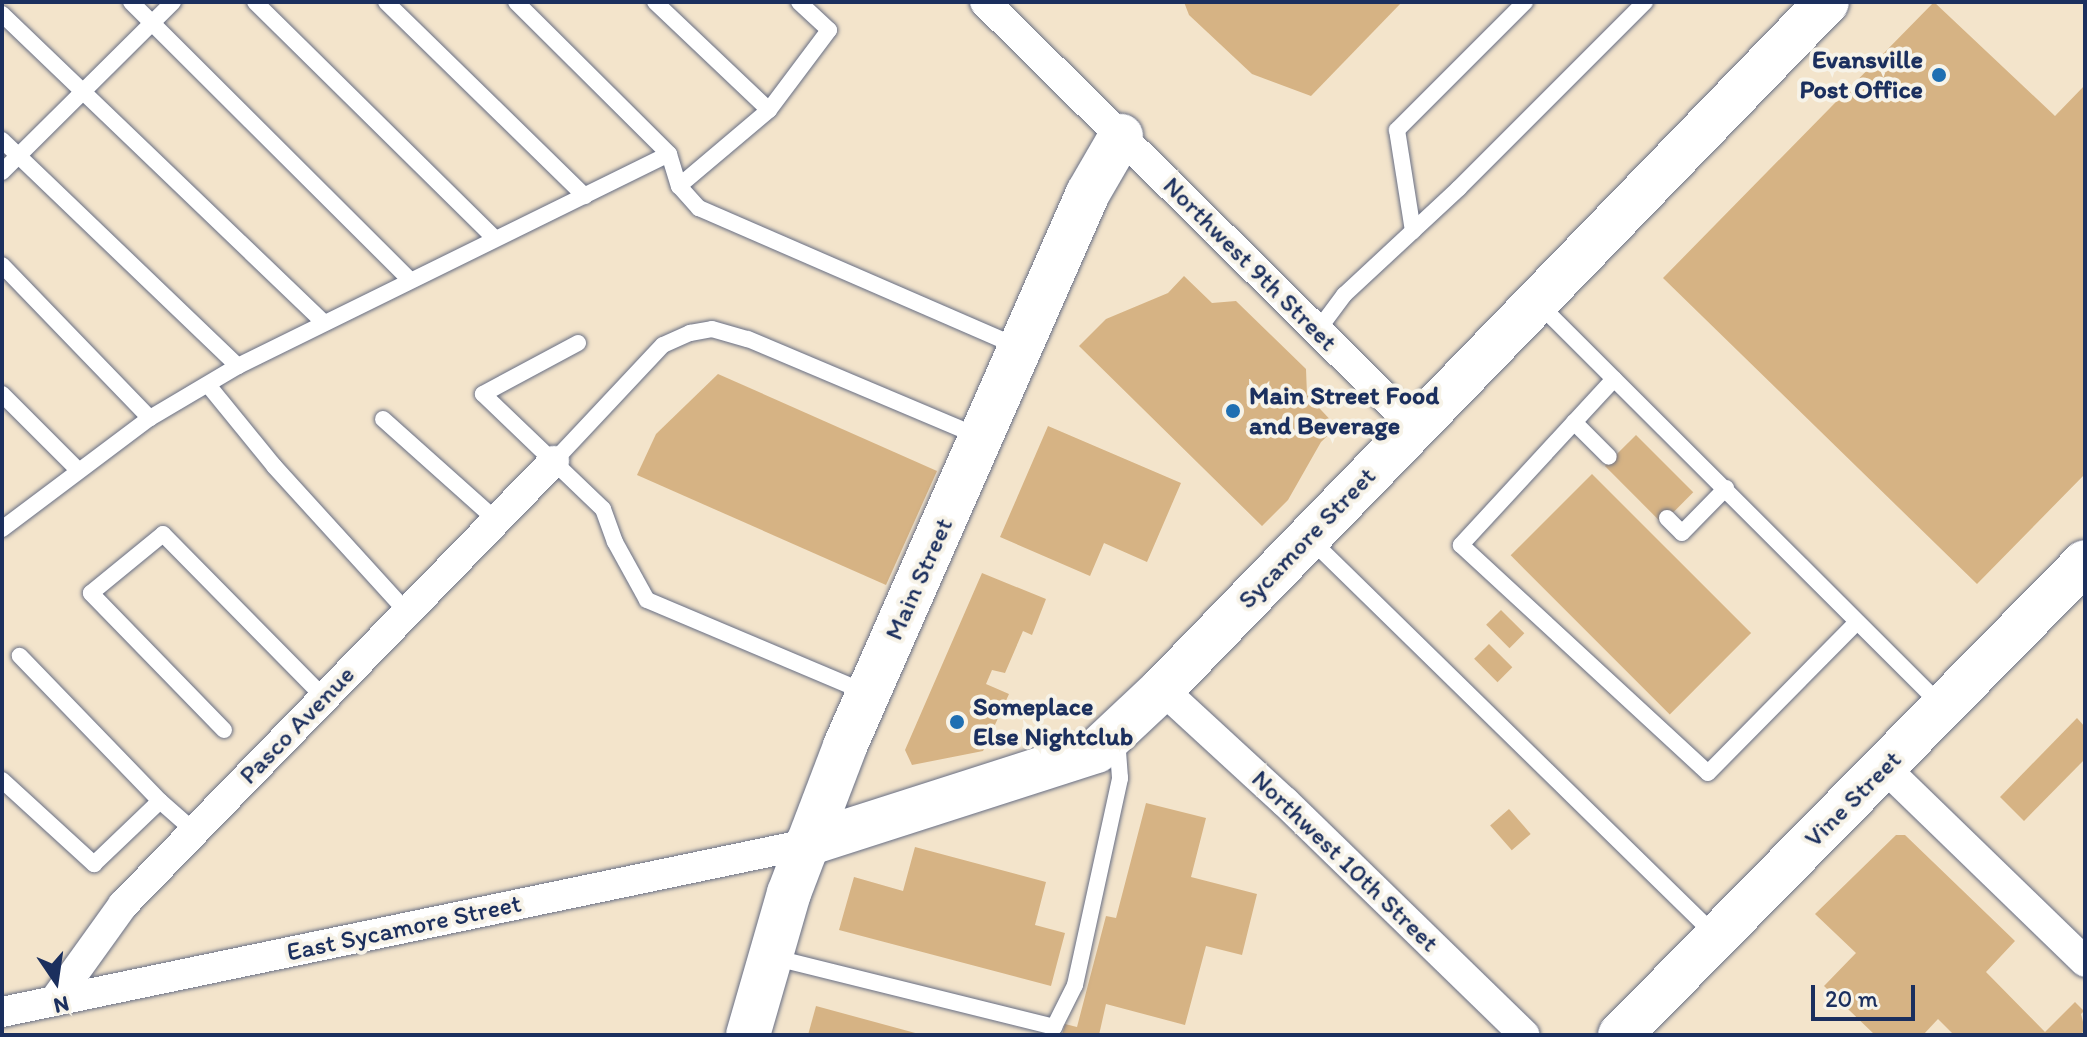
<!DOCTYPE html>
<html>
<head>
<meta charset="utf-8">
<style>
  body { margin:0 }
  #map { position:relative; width:2087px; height:1037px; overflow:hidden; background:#f3e4cb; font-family:Itim,sans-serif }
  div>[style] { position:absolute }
  .building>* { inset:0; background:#d6b384; transform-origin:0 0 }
  .roads { filter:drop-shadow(0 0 2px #676e84) drop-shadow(0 0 2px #676e84) }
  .lane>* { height:16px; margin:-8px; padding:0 8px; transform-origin:8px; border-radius:8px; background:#fff }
  .street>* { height:30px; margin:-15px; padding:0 15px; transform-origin:15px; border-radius:15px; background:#fff }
  .secondary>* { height:44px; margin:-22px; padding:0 22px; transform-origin:22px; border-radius:22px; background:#fff }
  .dots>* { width:22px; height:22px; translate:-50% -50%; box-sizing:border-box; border:4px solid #f7f3e8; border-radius:50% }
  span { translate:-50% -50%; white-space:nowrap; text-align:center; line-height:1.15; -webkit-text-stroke:8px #f7f3e8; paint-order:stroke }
  .poi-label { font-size:26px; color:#1b2f5e; font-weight:700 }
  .right { translate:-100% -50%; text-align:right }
  .left { translate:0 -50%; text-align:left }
  .street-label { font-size:26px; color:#1b2f5e }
  .frame { position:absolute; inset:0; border:4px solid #1b2f5e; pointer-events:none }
  .north { position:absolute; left:16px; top:941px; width:80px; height:80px; -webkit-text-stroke:6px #f7f3e8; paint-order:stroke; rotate:167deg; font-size:22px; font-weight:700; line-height:32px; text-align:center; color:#1b2f5e }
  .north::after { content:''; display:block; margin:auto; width:28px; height:36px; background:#1b2f5e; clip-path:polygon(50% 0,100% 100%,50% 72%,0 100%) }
  .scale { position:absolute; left:1811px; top:985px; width:104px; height:36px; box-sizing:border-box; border:4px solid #1b2f5e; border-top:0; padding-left:10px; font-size:24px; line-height:28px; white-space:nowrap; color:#1b2f5e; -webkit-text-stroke:6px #f7f3e8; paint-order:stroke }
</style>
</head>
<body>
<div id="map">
  <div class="building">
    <div style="clip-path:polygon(1184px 2px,1402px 2px,1311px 96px,1252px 74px,1189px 15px)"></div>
    <div style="clip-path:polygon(1934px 2px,2055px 116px,2085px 85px,2085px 474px,1977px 584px,1663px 278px)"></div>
    <div style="clip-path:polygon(1184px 276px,1212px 303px,1236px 301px,1306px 369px,1307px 395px,1337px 427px,1321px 442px,1288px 500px,1262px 526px,1079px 346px,1106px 319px,1168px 293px)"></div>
    <div style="clip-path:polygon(718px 374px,937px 471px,886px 585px,637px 475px,656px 434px)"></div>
    <div style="clip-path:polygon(1048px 426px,1181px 483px,1147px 562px,1104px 543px,1090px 576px,1000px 537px)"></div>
    <div style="left:1636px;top:435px;width:81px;height:44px;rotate:45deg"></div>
    <div style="left:1592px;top:474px;width:225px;height:115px;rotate:45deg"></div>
    <div style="clip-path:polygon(982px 573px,1046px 599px,1032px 635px,1023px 631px,1005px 673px,992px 670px,986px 684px,1009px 694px,983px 751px,912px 765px,905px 750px)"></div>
    <div style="left:1501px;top:610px;width:33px;height:21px;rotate:45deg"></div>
    <div style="left:1489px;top:644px;width:33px;height:21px;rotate:45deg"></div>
    <div style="clip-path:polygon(2077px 718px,2085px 727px,2085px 759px,2024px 821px,2000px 797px)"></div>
    <div style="clip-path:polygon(1146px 803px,1206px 818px,1191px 877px,1257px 894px,1242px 955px,1206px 946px,1185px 1025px,1106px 1004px,1099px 1035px,1062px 1035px,1065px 1024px,1077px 1027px,1106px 916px,1116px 918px)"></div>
    <div style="left:1509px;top:809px;width:33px;height:25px;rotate:49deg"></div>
    <div style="clip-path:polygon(1896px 835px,1905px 835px,2015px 941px,1986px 972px,2045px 1032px,2075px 1002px,2084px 1011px,2081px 1014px,2085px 1030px,2080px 1035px,1954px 1035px,1938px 1019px,1923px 1035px,1875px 1035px,1824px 986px,1856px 953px,1815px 914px)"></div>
    <div style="clip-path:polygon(915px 847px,1046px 882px,1035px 925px,1065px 933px,1051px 986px,839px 930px,854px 877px,903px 891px)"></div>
    <div style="clip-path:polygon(816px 1006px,919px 1034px,919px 1035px,808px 1035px)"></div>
  </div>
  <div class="roads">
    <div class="lane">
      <div style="left:131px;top:2px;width:394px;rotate:44.9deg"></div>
      <div style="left:255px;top:2px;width:337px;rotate:44.6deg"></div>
      <div style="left:386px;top:2px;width:278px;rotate:44.3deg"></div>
      <div style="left:516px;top:2px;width:216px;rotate:44.8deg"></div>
      <div style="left:655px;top:2px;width:157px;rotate:43.5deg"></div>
      <div style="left:2px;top:14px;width:445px;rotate:43.8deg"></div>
      <div style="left:2px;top:140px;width:327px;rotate:43.8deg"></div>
      <div style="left:2px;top:172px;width:241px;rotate:-44.8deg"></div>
      <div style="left:679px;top:186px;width:118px;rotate:-40.2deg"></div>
      <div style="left:769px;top:110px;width:100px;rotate:-53.1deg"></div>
      <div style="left:829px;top:30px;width:41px;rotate:-137deg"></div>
      <div style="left:1413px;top:231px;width:102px;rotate:-99deg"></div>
      <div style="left:1397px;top:130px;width:181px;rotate:-45deg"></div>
      <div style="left:2px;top:265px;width:213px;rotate:46deg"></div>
      <div style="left:1539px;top:304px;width:569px;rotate:44.93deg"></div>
      <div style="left:1318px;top:330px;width:44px;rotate:-53.4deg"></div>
      <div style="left:1344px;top:295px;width:157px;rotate:-42.9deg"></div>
      <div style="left:1459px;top:188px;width:263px;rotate:-45deg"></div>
      <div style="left:578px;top:343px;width:108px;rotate:151.8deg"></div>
      <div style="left:483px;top:394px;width:166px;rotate:43.8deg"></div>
      <div style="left:603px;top:509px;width:35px;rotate:70deg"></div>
      <div style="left:615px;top:542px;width:66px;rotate:61.1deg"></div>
      <div style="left:647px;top:600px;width:239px;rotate:22.9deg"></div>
      <div style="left:1614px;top:379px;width:226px;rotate:132.7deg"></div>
      <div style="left:1461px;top:545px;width:336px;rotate:42.7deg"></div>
      <div style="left:1708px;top:773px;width:212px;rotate:-45.4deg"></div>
      <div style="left:208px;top:385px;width:104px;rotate:50.8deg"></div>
      <div style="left:274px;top:466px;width:197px;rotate:47.7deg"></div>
      <div style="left:2px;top:394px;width:107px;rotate:45deg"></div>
      <div style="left:383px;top:419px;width:152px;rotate:41.8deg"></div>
      <div style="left:1574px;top:422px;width:49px;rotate:45deg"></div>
      <div style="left:554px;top:461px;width:159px;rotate:-46.8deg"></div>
      <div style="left:663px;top:345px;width:30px;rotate:-24deg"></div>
      <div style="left:690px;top:333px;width:22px;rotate:-10deg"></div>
      <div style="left:712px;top:329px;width:37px;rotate:16deg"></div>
      <div style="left:748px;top:339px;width:250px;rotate:22.9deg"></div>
      <div style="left:1667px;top:518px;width:21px;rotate:45deg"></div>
      <div style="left:1682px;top:533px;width:63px;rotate:-45.6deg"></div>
      <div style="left:2px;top:529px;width:185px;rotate:-36.9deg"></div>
      <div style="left:150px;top:418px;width:102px;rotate:-30.6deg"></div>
      <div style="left:238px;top:366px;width:480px;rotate:-26.2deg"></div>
      <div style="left:669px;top:154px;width:34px;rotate:73deg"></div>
      <div style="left:679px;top:186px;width:30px;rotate:48deg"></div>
      <div style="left:699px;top:208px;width:349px;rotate:23.5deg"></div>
      <div style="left:1309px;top:538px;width:569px;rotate:44.36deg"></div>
      <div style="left:224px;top:730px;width:191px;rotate:-134.2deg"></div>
      <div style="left:91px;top:593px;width:93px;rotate:-39.3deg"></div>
      <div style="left:163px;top:534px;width:229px;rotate:45.4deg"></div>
      <div style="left:2px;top:780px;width:125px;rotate:42.4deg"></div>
      <div style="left:94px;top:864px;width:91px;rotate:-43.7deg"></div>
      <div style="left:160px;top:801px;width:202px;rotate:-134deg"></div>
      <div style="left:160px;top:801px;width:45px;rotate:41.4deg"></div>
      <div style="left:772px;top:957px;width:291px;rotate:13.9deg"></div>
      <div style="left:1054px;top:1027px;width:47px;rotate:-63.4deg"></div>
      <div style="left:1075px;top:985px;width:212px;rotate:-77.7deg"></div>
      <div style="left:1120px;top:778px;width:40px;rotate:-94.3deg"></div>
    </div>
    <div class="street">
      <div style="left:985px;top:2px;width:603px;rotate:44.66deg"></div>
      <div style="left:1162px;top:689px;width:167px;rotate:42.6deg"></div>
      <div style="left:1285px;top:802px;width:334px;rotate:44.2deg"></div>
      <div style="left:1884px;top:767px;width:280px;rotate:44.1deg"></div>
      <div style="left:54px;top:1001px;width:118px;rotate:-54.3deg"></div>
      <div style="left:123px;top:905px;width:619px;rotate:-45.85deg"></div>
      <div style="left:2px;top:1012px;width:822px;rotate:-11.79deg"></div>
    </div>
    <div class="secondary">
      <div style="left:807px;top:844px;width:304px;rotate:-17.8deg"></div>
      <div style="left:1096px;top:751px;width:91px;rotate:-43.2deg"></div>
      <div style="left:1162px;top:689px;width:956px;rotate:-45.93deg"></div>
      <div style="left:748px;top:1035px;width:148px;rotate:-73.9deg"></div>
      <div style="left:789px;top:893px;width:157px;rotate:-69.1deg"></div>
      <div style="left:845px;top:746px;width:604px;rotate:-66.28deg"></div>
      <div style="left:1088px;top:193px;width:66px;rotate:-59.9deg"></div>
      <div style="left:1620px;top:1035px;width:663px;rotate:-45.49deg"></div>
    </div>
  </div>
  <div class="dots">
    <div style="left:1939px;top:75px;background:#1f6fb2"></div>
    <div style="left:1233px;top:411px;background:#1f6fb2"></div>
    <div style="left:957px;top:722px;background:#1f6fb2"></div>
  </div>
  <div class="poi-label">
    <span class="right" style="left:1923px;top:75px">Evansville<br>Post Office</span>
    <span class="left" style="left:1249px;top:411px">Main Street Food<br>and Beverage</span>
    <span class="left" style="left:973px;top:722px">Someplace<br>Else Nightclub</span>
  </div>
  <div class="street-label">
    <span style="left:1250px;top:264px;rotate:45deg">Northwest 9th Street</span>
    <span style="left:1307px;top:538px;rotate:-46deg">Sycamore Street</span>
    <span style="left:919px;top:579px;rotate:-66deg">Main Street</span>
    <span style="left:297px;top:725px;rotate:-46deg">Pasco Avenue</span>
    <span style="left:1853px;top:799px;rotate:-45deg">Vine Street</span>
    <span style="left:1345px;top:861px;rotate:44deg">Northwest 10th Street</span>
    <span style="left:404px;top:928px;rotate:-12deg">East Sycamore Street</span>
  </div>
  <div class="frame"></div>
  <div class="north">N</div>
  <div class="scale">20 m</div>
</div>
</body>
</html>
